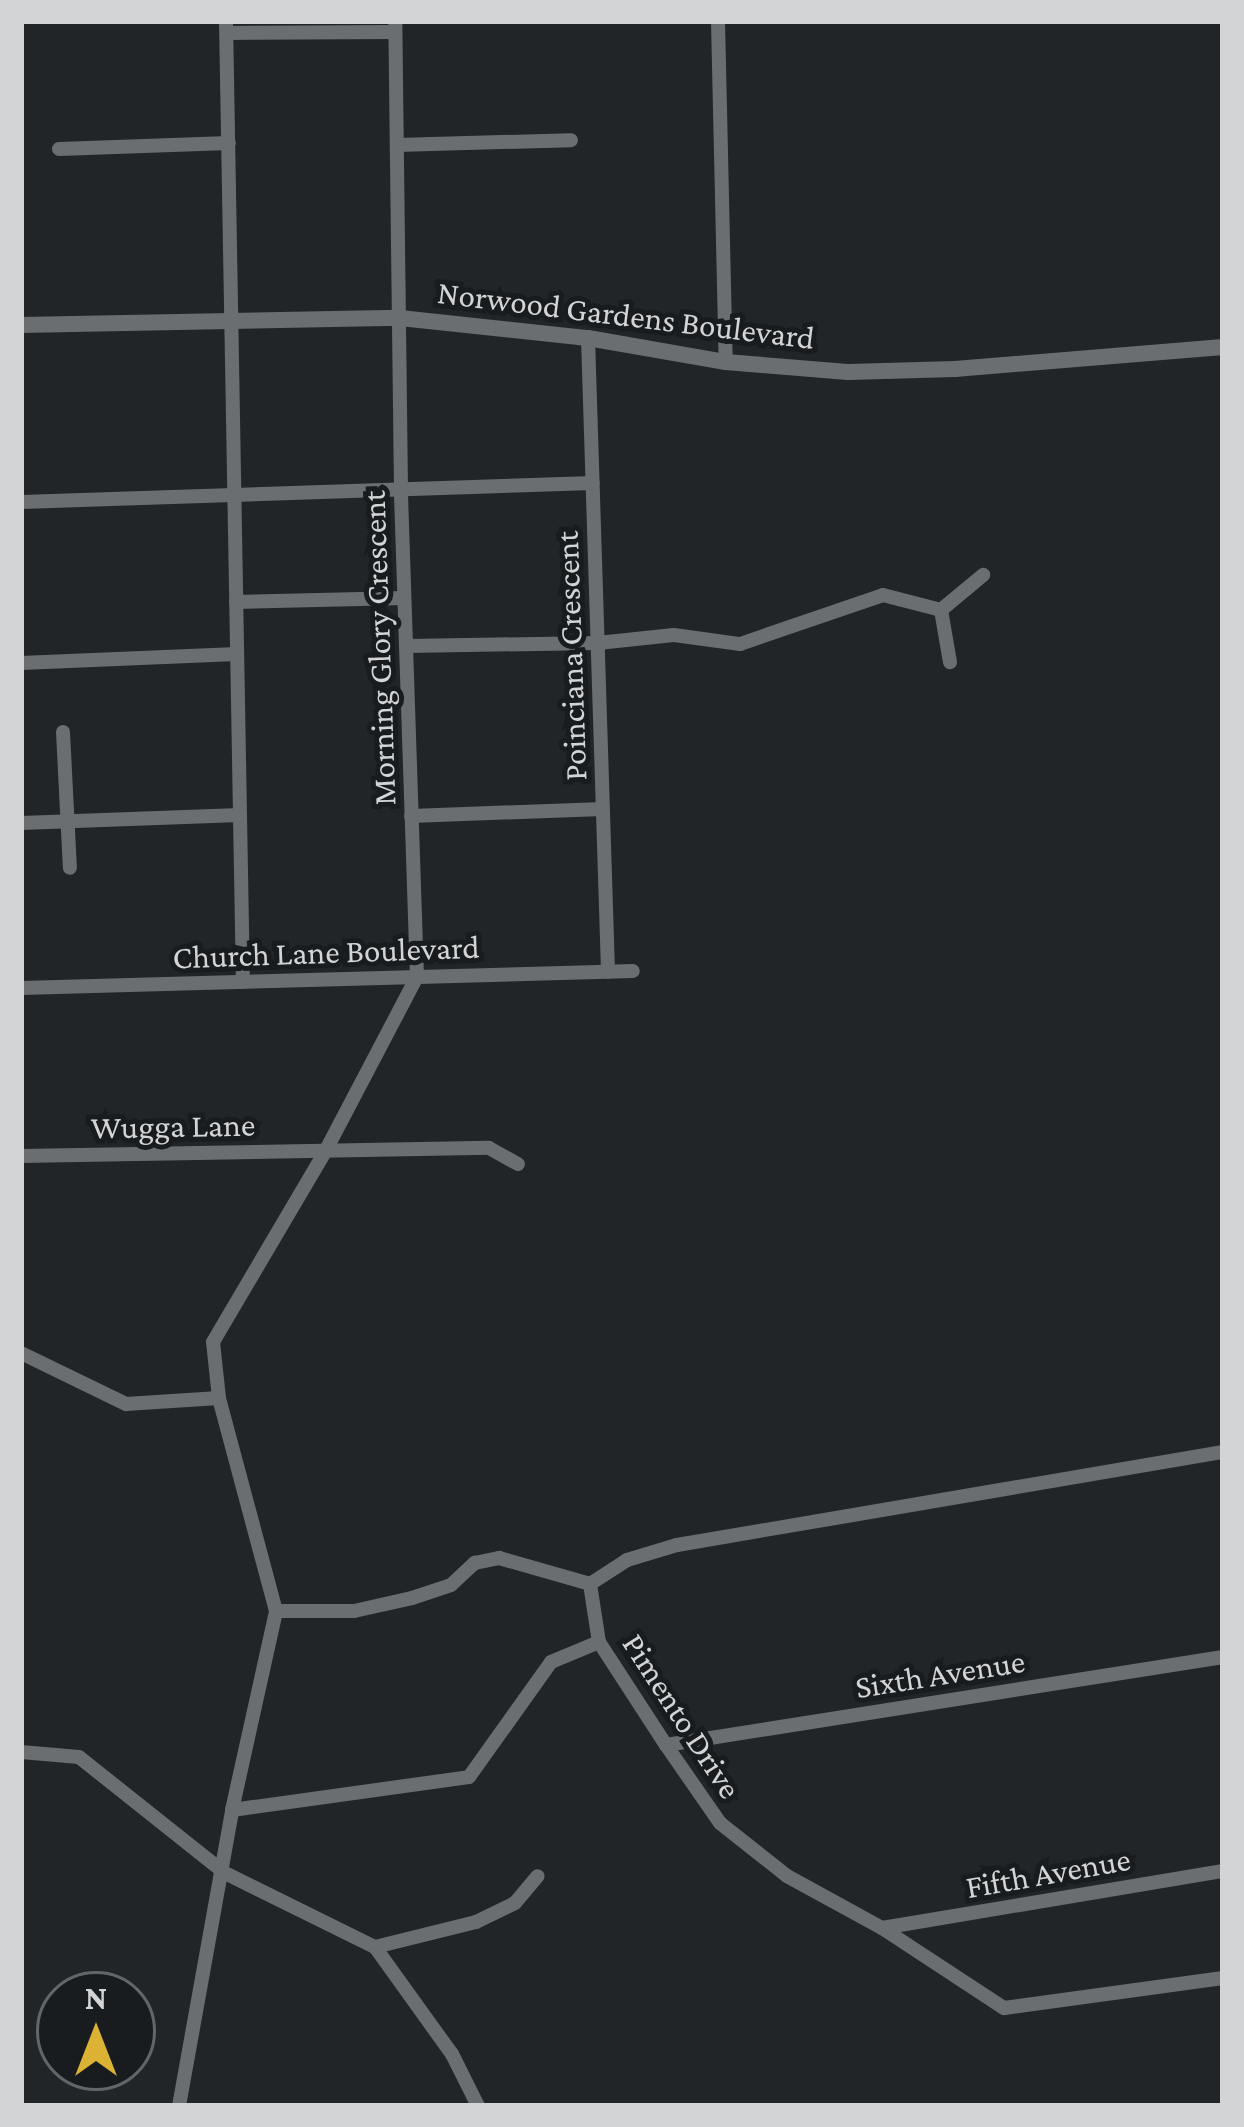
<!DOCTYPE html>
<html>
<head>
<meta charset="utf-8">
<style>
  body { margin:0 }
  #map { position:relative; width:1244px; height:2127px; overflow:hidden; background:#222528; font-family:"Crimson Pro",serif }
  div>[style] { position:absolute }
  .minor>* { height:14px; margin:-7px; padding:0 7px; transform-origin:7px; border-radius:7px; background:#6a6e71 }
  .tertiary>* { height:16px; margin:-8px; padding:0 8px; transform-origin:8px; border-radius:8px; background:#6a6e71 }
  span { translate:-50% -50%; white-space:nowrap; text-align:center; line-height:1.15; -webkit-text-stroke:10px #191c1e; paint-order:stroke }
  .street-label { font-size:33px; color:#d2d4d6 }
  .frame { position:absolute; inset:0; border:24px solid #d2d4d6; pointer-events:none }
  .north { position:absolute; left:36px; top:1971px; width:120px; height:120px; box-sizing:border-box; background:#191c1e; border:3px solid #636668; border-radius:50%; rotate:0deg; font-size:33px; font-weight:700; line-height:48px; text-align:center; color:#d2d4d6 }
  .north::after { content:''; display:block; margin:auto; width:42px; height:54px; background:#dbb233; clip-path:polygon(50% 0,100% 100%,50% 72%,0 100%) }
</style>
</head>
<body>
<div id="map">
  <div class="minor">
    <div style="left:226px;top:21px;width:961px;rotate:88.99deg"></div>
    <div style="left:718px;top:21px;width:341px;rotate:88.7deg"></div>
    <div style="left:227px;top:33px;width:168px;rotate:-0.3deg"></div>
    <div style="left:397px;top:145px;width:174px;rotate:-1.6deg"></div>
    <div style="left:59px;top:149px;width:170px;rotate:-2deg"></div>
    <div style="left:588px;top:338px;width:634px;rotate:88.19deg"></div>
    <div style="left:21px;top:502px;width:572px;rotate:-1.9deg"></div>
    <div style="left:236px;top:602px;width:168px;rotate:-1.4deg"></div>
    <div style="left:941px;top:610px;width:53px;rotate:80.2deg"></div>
    <div style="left:406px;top:646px;width:192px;rotate:-0.9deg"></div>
    <div style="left:598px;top:643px;width:76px;rotate:-6deg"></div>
    <div style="left:674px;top:635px;width:67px;rotate:7.8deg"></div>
    <div style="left:740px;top:644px;width:151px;rotate:-18.9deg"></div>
    <div style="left:883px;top:595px;width:60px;rotate:14.5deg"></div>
    <div style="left:941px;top:610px;width:55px;rotate:-39.8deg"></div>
    <div style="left:21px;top:663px;width:216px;rotate:-2.4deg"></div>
    <div style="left:63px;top:732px;width:136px;rotate:87.1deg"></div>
    <div style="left:411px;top:816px;width:192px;rotate:-2.1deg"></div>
    <div style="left:21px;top:823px;width:219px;rotate:-2.1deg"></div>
    <div style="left:21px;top:988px;width:612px;rotate:-1.59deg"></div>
    <div style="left:21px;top:1156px;width:468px;rotate:-1deg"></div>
    <div style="left:489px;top:1148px;width:33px;rotate:29deg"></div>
    <div style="left:21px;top:1353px;width:117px;rotate:25.9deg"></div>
    <div style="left:126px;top:1404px;width:93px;rotate:-3.7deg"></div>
    <div style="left:590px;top:1584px;width:59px;rotate:81.2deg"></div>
    <div style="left:599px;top:1642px;width:123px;rotate:57deg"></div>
    <div style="left:666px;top:1745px;width:95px;rotate:55.3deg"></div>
    <div style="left:720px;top:1823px;width:85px;rotate:38.3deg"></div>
    <div style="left:787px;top:1876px;width:108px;rotate:28.7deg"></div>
    <div style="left:882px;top:1928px;width:146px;rotate:33.3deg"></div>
    <div style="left:1004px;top:2008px;width:221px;rotate:-7.8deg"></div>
    <div style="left:590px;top:1584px;width:44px;rotate:-33deg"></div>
    <div style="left:627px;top:1560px;width:52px;rotate:-16.7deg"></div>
    <div style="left:677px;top:1545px;width:554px;rotate:-9.67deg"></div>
    <div style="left:276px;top:1611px;width:78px"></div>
    <div style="left:354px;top:1611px;width:59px;rotate:-12.6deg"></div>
    <div style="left:412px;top:1598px;width:41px;rotate:-18.4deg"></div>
    <div style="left:451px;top:1585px;width:33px;rotate:-43deg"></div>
    <div style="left:475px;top:1563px;width:25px;rotate:-12deg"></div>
    <div style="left:499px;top:1558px;width:95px;rotate:15.9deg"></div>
    <div style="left:666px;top:1745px;width:564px;rotate:-8.98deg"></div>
    <div style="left:21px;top:1752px;width:58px;rotate:4.9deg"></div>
    <div style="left:79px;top:1757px;width:186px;rotate:38.5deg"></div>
    <div style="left:225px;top:1873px;width:167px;rotate:26.3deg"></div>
    <div style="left:375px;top:1947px;width:132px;rotate:54.3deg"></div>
    <div style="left:452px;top:2054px;width:58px;rotate:63.4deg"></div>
    <div style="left:232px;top:1810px;width:239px;rotate:-7.9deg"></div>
    <div style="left:469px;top:1777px;width:141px;rotate:-54.5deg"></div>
    <div style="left:551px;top:1662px;width:52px;rotate:-22.6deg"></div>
    <div style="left:882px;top:1928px;width:346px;rotate:-9.5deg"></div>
    <div style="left:375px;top:1947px;width:104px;rotate:-13.9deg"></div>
    <div style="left:476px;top:1922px;width:43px;rotate:-26deg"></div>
    <div style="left:515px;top:1903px;width:35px;rotate:-50deg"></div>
    <div style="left:179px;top:2106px;width:301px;rotate:-79.8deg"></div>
    <div style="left:232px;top:1810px;width:204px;rotate:-77.5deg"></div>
    <div style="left:276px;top:1611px;width:220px;rotate:-105deg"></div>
    <div style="left:219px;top:1398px;width:56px;rotate:-96.1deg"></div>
    <div style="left:213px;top:1342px;width:223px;rotate:-59.5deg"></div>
    <div style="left:326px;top:1150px;width:195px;rotate:-62.3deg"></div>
    <div style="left:417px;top:977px;width:488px;rotate:-91.9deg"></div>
    <div style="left:401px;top:489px;width:468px;rotate:-90.7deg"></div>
  </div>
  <div class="tertiary">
    <div style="left:21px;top:325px;width:379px;rotate:-1.1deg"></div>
    <div style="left:400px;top:318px;width:189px;rotate:6.1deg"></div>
    <div style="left:588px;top:338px;width:140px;rotate:9.9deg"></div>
    <div style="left:726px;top:362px;width:122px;rotate:4.7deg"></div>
    <div style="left:848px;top:372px;width:107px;rotate:-1.6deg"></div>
    <div style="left:955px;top:369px;width:269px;rotate:-4.7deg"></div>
  </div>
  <div class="street-label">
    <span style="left:626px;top:315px;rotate:7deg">Norwood Gardens Boulevard</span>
    <span style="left:379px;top:648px;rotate:-92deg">Morning Glory Crescent</span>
    <span style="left:571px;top:656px;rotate:-92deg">Poinciana Crescent</span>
    <span style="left:326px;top:952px;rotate:-2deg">Church Lane Boulevard</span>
    <span style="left:173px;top:1126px;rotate:-1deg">Wugga Lane</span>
    <span style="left:940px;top:1674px;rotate:-9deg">Sixth Avenue</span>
    <span style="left:682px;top:1716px;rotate:57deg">Pimento Drive</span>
    <span style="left:1048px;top:1873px;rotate:-10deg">Fifth Avenue</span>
  </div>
  <div class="frame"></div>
  <div class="north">N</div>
</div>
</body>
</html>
